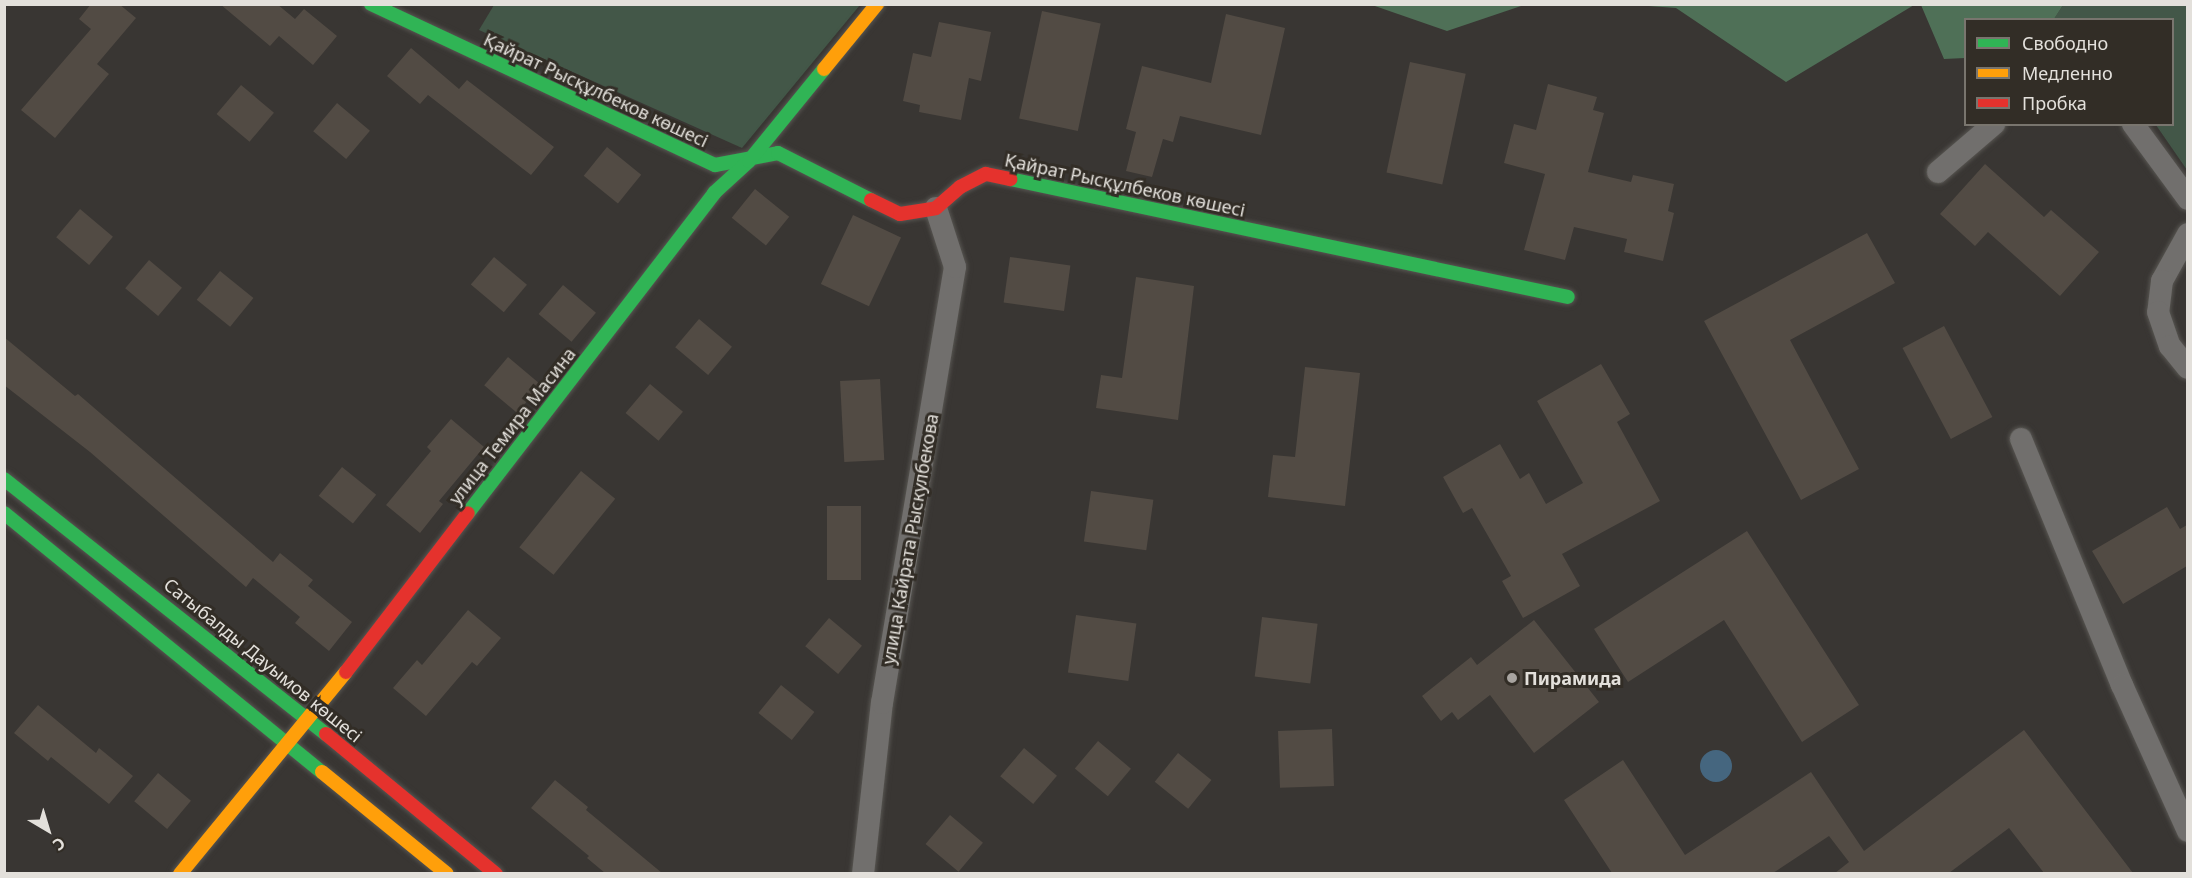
<!DOCTYPE html>
<html>
<head>
<meta charset="utf-8">
<style>
  body { margin:0 }
  #map { position:relative; width:2192px; height:878px; overflow:hidden; background:#393633; font-family:"Noto Sans",sans-serif }
  div>[style] { position:absolute }
  .green>* { inset:0; background:#435748 }
  .forest>* { inset:0; background:#4f7057 }
  .water>* { inset:0; background:#45667f }
  .round { border-radius:50% }
  .building>* { inset:0; background:#524b44; transform-origin:0 0 }
  .roads { filter:drop-shadow(0 0 2px #575551) drop-shadow(0 0 2px #575551) }
  .street>* { height:22px; margin:-11px; padding:0 11px; transform-origin:11px; border-radius:11px; background:#716f6d }
  .fast>* { height:14px; margin:-7px; padding:0 7px; transform-origin:7px; border-radius:7px; background:#30b455 }
  .slow>* { height:14px; margin:-7px; padding:0 7px; transform-origin:7px; border-radius:7px; background:#ff9f0a }
  .jam>* { height:14px; margin:-7px; padding:0 7px; transform-origin:7px; border-radius:7px; background:#e5322d }
  .dots>* { width:16px; height:16px; translate:-50% -50%; box-sizing:border-box; border:3px solid #322d26; border-radius:50% }
  span { translate:-50% -50%; white-space:nowrap; text-align:center; line-height:1.15; -webkit-text-stroke:6px #322d26; paint-order:stroke }
  .street-label { font-size:18px; color:#e3e0db }
  .poi-label { font-size:18px; color:#e3e0db; font-weight:700 }
  .left { translate:0 -50%; text-align:left }
  .frame { position:absolute; inset:0; border:6px solid #e3e0db; pointer-events:none }
  .legend { position:absolute; left:1964px; top:18px; width:210px; height:108px; box-sizing:border-box; background:#322d26; border:2px solid #79756e; margin:0; padding:8px 10px; list-style:none; font-size:18px; color:#e3e0db }
  .legend li { display:flex; align-items:center; gap:12px; height:30px }
  .legend b { width:30px; border:2px solid #79756e }
  .north { position:absolute; left:18px; top:800px; width:60px; height:60px; -webkit-text-stroke:4px #322d26; paint-order:stroke; rotate:142deg; font-size:16px; font-weight:700; line-height:24px; text-align:center; color:#e3e0db }
  .north::after { content:''; display:block; margin:auto; width:21px; height:27px; background:#e3e0db; clip-path:polygon(50% 0,100% 100%,50% 72%,0 100%) }
</style>
</head>
<body>
<div id="map">
  <div class="green">
    <div style="clip-path:polygon(494px 5px,860px 5px,742px 148px,479px 30px)"></div>
    <div style="clip-path:polygon(2063px 5px,2187px 5px,2187px 170px,2156px 125px,2172px 124px,2172px 20px,2054px 19px)"></div>
  </div>
  <div class="forest">
    <div style="clip-path:polygon(1372px 5px,1524px 5px,1447px 31px)"></div>
    <div style="clip-path:polygon(1635px 5px,1914px 5px,1786px 82px,1676px 8px)"></div>
    <div style="clip-path:polygon(1921px 5px,2063px 5px,2054px 19px,1966px 20px,1965px 58px,1944px 59px)"></div>
  </div>
  <div class="water">
    <div class="round" style="left:1700px;top:750px;width:32px;height:32px"></div>
  </div>
  <div class="building">
    <div style="clip-path:polygon(91px 4px,119px 4px,136px 18px,97px 64px,109px 74px,55px 138px,21px 110px,91px 29px,79px 19px)"></div>
    <div style="clip-path:polygon(220px 4px,277px 4px,295px 19px,304px 9px,337px 36px,313px 65px,279px 36px,270px 46px)"></div>
    <div style="left:1042px;top:11px;width:60px;height:110px;rotate:12deg"></div>
    <div style="clip-path:polygon(1226px 14px,1285px 28px,1261px 135px,1180px 116px,1173px 142px,1163px 139px,1152px 177px,1126px 171px,1136px 132px,1126px 129px,1142px 66px,1211px 83px)"></div>
    <div style="clip-path:polygon(939px 22px,991px 32px,981px 81px,969px 78px,961px 120px,919px 112px,920px 105px,903px 101px,913px 53px,931px 57px)"></div>
    <div style="clip-path:polygon(411px 48px,459px 89px,467px 80px,554px 147px,531px 175px,428px 95px,420px 104px,387px 76px)"></div>
    <div style="left:1410px;top:62px;width:57px;height:113px;rotate:12deg"></div>
    <div style="clip-path:polygon(1548px 84px,1597px 97px,1593px 110px,1604px 113px,1588px 172px,1631px 182px,1633px 175px,1674px 184px,1668px 211px,1674px 213px,1663px 261px,1624px 252px,1627px 239px,1574px 227px,1565px 260px,1524px 250px,1545px 174px,1504px 163px,1514px 124px,1536px 130px)"></div>
    <div style="left:241px;top:85px;width:43px;height:38px;rotate:40deg"></div>
    <div style="left:337px;top:103px;width:43px;height:37px;rotate:40deg"></div>
    <div style="left:607px;top:147px;width:44px;height:37px;rotate:39deg"></div>
    <div style="clip-path:polygon(1985px 164px,2044px 217px,2051px 210px,2099px 252px,2060px 296px,1988px 232px,1975px 246px,1940px 214px)"></div>
    <div style="left:755px;top:189px;width:44px;height:37px;rotate:39deg"></div>
    <div style="left:80px;top:209px;width:43px;height:37px;rotate:40deg"></div>
    <div style="left:853px;top:215px;width:53px;height:76px;rotate:25deg"></div>
    <div style="clip-path:polygon(1867px 233px,1895px 283px,1790px 340px,1859px 469px,1801px 500px,1704px 321px)"></div>
    <div style="left:494px;top:257px;width:43px;height:36px;rotate:40deg"></div>
    <div style="left:1010px;top:257px;width:61px;height:46px;rotate:8deg"></div>
    <div style="left:149px;top:260px;width:43px;height:37px;rotate:40deg"></div>
    <div style="left:220px;top:271px;width:43px;height:37px;rotate:39deg"></div>
    <div style="clip-path:polygon(1136px 277px,1194px 286px,1178px 420px,1096px 408px,1101px 375px,1122px 378px)"></div>
    <div style="left:563px;top:285px;width:43px;height:38px;rotate:40deg"></div>
    <div style="left:699px;top:319px;width:43px;height:37px;rotate:40deg"></div>
    <div style="left:1944px;top:326px;width:103px;height:47px;rotate:62deg"></div>
    <div style="clip-path:polygon(4px 337px,75px 396px,78px 394px,273px 562px,280px 553px,313px 580px,308px 586px,352px 622px,329px 651px,295px 623px,300px 617px,253px 578px,246px 587px,90px 452px,4px 385px)"></div>
    <div style="left:508px;top:357px;width:43px;height:37px;rotate:40deg"></div>
    <div style="clip-path:polygon(1601px 364px,1630px 414px,1617px 422px,1660px 501px,1562px 554px,1580px 586px,1523px 618px,1502px 581px,1511px 576px,1472px 508px,1463px 513px,1443px 477px,1500px 444px,1520px 479px,1529px 473px,1546px 504px,1583px 483px,1537px 401px)"></div>
    <div style="clip-path:polygon(1305px 367px,1360px 373px,1345px 506px,1268px 497px,1273px 455px,1295px 457px)"></div>
    <div style="left:880px;top:379px;width:81px;height:40px;rotate:87deg"></div>
    <div style="left:650px;top:384px;width:43px;height:38px;rotate:40deg"></div>
    <div style="clip-path:polygon(451px 419px,484px 447px,439px 501px,443px 504px,420px 533px,386px 505px,431px 451px,427px 447px)"></div>
    <div style="left:342px;top:467px;width:44px;height:37px;rotate:39deg"></div>
    <div style="left:581px;top:471px;width:44px;height:98px;rotate:39deg"></div>
    <div style="left:1091px;top:491px;width:63px;height:51px;rotate:8deg"></div>
    <div style="left:861px;top:506px;width:74px;height:34px;rotate:90deg"></div>
    <div style="clip-path:polygon(2167px 507px,2180px 529px,2187px 525px,2187px 566px,2123px 604px,2092px 551px)"></div>
    <div style="clip-path:polygon(1747px 531px,1859px 705px,1802px 742px,1724px 620px,1628px 682px,1594px 629px)"></div>
    <div style="clip-path:polygon(468px 610px,501px 638px,477px 666px,472px 662px,426px 716px,393px 688px,417px 660px,422px 665px)"></div>
    <div style="left:1076px;top:615px;width:61px;height:58px;rotate:8deg"></div>
    <div style="left:1262px;top:617px;width:56px;height:60px;rotate:7deg"></div>
    <div style="left:829px;top:618px;width:43px;height:37px;rotate:40deg"></div>
    <div style="clip-path:polygon(1534px 620px,1599px 702px,1534px 753px,1490px 695px,1458px 720px,1452px 712px,1441px 721px,1422px 696px,1471px 657px,1477px 665px)"></div>
    <div style="left:781px;top:685px;width:43px;height:36px;rotate:39deg"></div>
    <div style="clip-path:polygon(38px 705px,96px 753px,99px 748px,133px 776px,109px 804px,51px 757px,48px 761px,14px 733px)"></div>
    <div style="left:1332px;top:729px;width:57px;height:54px;rotate:88deg"></div>
    <div style="clip-path:polygon(2024px 730px,2133px 873px,2044px 873px,2009px 828px,1949px 873px,1835px 873px,1849px 862px,1829px 836px,1773px 873px,1612px 873px,1564px 800px,1623px 760px,1685px 855px,1811px 772px,1864px 851px)"></div>
    <div style="left:1098px;top:741px;width:43px;height:36px;rotate:40deg"></div>
    <div style="left:1024px;top:748px;width:43px;height:37px;rotate:40deg"></div>
    <div style="left:1178px;top:753px;width:43px;height:37px;rotate:39deg"></div>
    <div style="left:158px;top:773px;width:43px;height:37px;rotate:40deg"></div>
    <div style="clip-path:polygon(555px 780px,588px 807px,586px 810px,662px 873px,605px 873px,587px 858px,589px 856px,531px 808px)"></div>
    <div style="left:950px;top:815px;width:43px;height:38px;rotate:40deg"></div>
  </div>
  <div class="roads">
    <div class="street">
      <div style="left:2133px;top:124px;width:93px;rotate:53.7deg"></div>
      <div style="left:1938px;top:172px;width:74px;rotate:-40.6deg"></div>
      <div style="left:2188px;top:234px;width:54px;rotate:119deg"></div>
      <div style="left:2162px;top:281px;width:31px;rotate:97deg"></div>
      <div style="left:2158px;top:312px;width:36px;rotate:71deg"></div>
      <div style="left:2170px;top:346px;width:28px;rotate:51deg"></div>
      <div style="left:2021px;top:439px;width:266px;rotate:67.7deg"></div>
      <div style="left:2122px;top:685px;width:160px;rotate:65.7deg"></div>
      <div style="left:863px;top:874px;width:172px;rotate:-83.7deg"></div>
      <div style="left:882px;top:703px;width:442px;rotate:-80.5deg"></div>
      <div style="left:955px;top:267px;width:62px;rotate:-107.9deg"></div>
    </div>
    <div class="fast">
      <div style="left:371px;top:4px;width:380px;rotate:25.1deg"></div>
      <div style="left:715px;top:165px;width:64px;rotate:-10.8deg"></div>
      <div style="left:778px;top:153px;width:104px;rotate:26.8deg"></div>
      <div style="left:1010px;top:179px;width:570px;rotate:11.94deg"></div>
      <div style="left:4px;top:479px;width:411px;rotate:38.4deg"></div>
      <div style="left:4px;top:513px;width:410px;rotate:39.2deg"></div>
      <div style="left:468px;top:513px;width:404px;rotate:-52.4deg"></div>
      <div style="left:714px;top:193px;width:47px;rotate:-42.4deg"></div>
      <div style="left:749px;top:161px;width:119px;rotate:-50.8deg"></div>
    </div>
    <div class="slow">
      <div style="left:824px;top:69px;width:84px;rotate:-50.8deg"></div>
      <div style="left:322px;top:772px;width:161px;rotate:39.2deg"></div>
      <div style="left:180px;top:874px;width:261px;rotate:-50.6deg"></div>
    </div>
    <div class="jam">
      <div style="left:871px;top:200px;width:32px;rotate:26deg"></div>
      <div style="left:900px;top:214px;width:36px;rotate:-9deg"></div>
      <div style="left:936px;top:208px;width:32px;rotate:-41deg"></div>
      <div style="left:960px;top:187px;width:29px;rotate:-27deg"></div>
      <div style="left:986px;top:174px;width:25px;rotate:12deg"></div>
      <div style="left:346px;top:672px;width:200px;rotate:-52.5deg"></div>
      <div style="left:326px;top:734px;width:220px;rotate:39.5deg"></div>
    </div>
  </div>
  <div class="dots">
    <div style="left:1512px;top:678px;background:#a8a4a0"></div>
  </div>
  <div class="street-label">
    <span style="left:596px;top:90px;rotate:25deg">Қайрат Рысқұлбеков көшесі</span>
    <span style="left:1125px;top:185px;rotate:12deg">Қайрат Рысқұлбеков көшесі</span>
    <span style="left:512px;top:426px;rotate:-52deg">улица Темира Масина</span>
    <span style="left:910px;top:539px;rotate:-80deg">улица Кайрата Рыскулбекова</span>
    <span style="left:263px;top:660px;rotate:39deg">Сатыбалды Дауымов көшесі</span>
  </div>
  <div class="poi-label">
    <span class="left" style="left:1524px;top:678px">Пирамида</span>
  </div>
  <div class="frame"></div>
  <ul class="legend">
  <li><b style="height:8px;background:#30b455"></b>Свободно</li>
  <li><b style="height:8px;background:#ff9f0a"></b>Медленно</li>
  <li><b style="height:8px;background:#e5322d"></b>Пробка</li>
  </ul>
  <div class="north">С</div>
</div>
</body>
</html>
